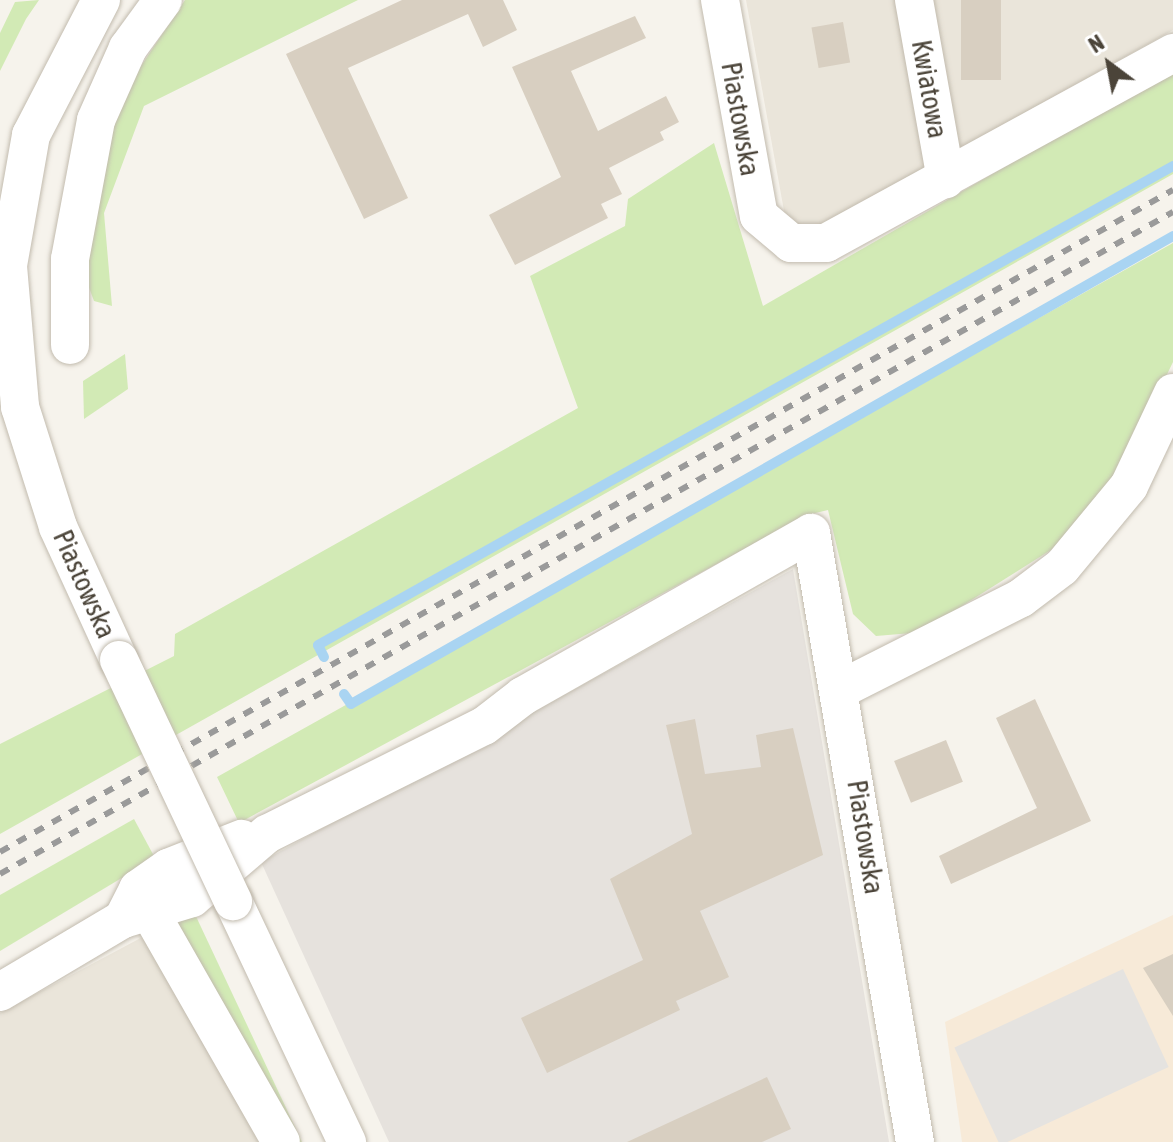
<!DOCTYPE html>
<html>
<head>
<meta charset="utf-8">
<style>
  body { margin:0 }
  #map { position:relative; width:1173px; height:1142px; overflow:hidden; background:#f6f3ec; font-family:"Asap Condensed",sans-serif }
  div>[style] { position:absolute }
  .residential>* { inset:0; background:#eae5da }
  .commercial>* { inset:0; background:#f7ead8 }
  .industrial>* { inset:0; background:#e6e2dd }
  .green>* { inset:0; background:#d2eab5 }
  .parking>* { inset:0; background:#e5e3e0; transform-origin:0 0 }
  .stream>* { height:10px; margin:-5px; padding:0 5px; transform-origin:5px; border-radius:5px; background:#a9d4f2 }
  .building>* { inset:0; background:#d8cfc1; transform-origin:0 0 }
  .roads { filter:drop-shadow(0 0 2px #c2bbae) drop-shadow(0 0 2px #c2bbae) }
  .minor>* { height:38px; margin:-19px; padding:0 19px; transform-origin:19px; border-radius:19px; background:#fff }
  .rail>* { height:6px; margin-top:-3px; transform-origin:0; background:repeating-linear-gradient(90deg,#9a9a9a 0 10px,transparent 0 20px) }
  .bridges { filter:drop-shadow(0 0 2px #c2bbae) drop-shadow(0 0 2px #c2bbae) }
  .minor-bridge>* { height:38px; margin:-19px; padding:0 19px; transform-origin:19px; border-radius:19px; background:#fff }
  span { translate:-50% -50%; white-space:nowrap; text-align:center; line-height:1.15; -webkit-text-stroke:6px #fff; paint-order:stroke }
  .street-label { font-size:28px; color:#4b4439 }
  .north { position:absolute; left:1069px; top:24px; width:80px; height:80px; -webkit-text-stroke:6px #fff; paint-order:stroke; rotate:328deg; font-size:22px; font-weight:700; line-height:32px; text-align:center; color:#4b4439 }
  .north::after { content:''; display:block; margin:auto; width:28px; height:36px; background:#4b4439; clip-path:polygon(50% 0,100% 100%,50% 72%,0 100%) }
</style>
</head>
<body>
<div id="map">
  <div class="residential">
    <div style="clip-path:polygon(746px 0,1173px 0,1173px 30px,790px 244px)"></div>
    <div style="clip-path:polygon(150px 933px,269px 1142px,0 1142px,0 1013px)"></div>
  </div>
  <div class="commercial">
    <div style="clip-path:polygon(1173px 915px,1173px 1142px,962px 1142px,945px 1022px)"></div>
  </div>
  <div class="industrial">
    <div style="clip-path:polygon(793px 569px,889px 1142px,389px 1142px,261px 862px)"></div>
  </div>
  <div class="green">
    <div style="clip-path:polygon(39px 0,26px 19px,0 71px,0 33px,15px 2px)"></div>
    <div style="clip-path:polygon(185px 0,358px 0,144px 106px,104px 213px,112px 306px,94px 301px,85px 277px,117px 102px)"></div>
    <div style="clip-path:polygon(1173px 70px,1173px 174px,0 834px,0 744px,174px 656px,175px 634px,578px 408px,530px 276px,625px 226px,628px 199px,714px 143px,763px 306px)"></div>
    <div style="clip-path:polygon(1173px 243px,1173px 362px,1123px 465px,1054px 548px,954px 611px,912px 633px,876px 636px,853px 614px,828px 510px,807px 515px,239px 823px,217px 777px)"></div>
    <div style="clip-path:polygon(125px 354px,128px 389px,84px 419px,83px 381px)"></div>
    <div style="clip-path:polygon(134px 819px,155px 858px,0 951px,0 895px)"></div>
    <div style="clip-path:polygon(193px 910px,302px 1142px,277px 1142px,164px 930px)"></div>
  </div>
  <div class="parking">
    <div style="left:1123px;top:969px;width:108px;height:186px;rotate:65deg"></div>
  </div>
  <div class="stream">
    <div style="left:324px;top:657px;width:13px;rotate:-117deg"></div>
    <div style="left:318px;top:645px;width:980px;rotate:-29.26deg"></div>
    <div style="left:344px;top:694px;width:12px;rotate:55deg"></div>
    <div style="left:351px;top:704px;width:946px;rotate:-29.65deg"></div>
  </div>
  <div class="building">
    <div style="clip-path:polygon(402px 0,503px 0,517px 30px,483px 47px,468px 14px,348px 68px,408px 198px,364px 219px,286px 54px)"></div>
    <div style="left:961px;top:0;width:40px;height:80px"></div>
    <div style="clip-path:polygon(635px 16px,646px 38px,571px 71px,598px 131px,666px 96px,679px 122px,660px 132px,664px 140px,609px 168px,622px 194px,601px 204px,608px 218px,515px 265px,489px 215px,561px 177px,512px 67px)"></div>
    <div style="left:843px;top:22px;width:41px;height:32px;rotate:80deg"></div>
    <div style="clip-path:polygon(1035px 699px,1091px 821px,951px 884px,939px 856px,1037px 808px,996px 718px)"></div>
    <div style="clip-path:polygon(695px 719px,705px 774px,761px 767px,756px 735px,793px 728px,823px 855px,700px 911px,729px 977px,676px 1001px,680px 1010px,547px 1073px,521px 1018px,643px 960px,610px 879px,692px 834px,666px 725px)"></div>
    <div style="left:946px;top:740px;width:45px;height:56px;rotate:68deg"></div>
    <div style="clip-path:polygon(1173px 954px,1173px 1016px,1143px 968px)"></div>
    <div style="clip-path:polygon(767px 1077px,791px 1129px,762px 1142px,627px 1142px)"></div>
  </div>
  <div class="roads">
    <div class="minor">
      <div style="left:101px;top:0;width:152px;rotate:117.4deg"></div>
      <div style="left:31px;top:135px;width:133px;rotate:100deg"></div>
      <div style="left:8px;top:266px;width:142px;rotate:85.1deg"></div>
      <div style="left:20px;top:407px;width:126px;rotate:72.4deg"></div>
      <div style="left:58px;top:527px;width:146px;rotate:65.4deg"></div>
      <div style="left:720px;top:0;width:219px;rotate:79.8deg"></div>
      <div style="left:759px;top:216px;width:42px;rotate:40.2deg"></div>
      <div style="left:791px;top:243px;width:35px"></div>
      <div style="left:826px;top:243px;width:396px;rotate:-28.7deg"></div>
      <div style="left:914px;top:0;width:182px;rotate:79.9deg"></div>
      <div style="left:70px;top:345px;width:86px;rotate:-90deg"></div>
      <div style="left:70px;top:259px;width:141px;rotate:-79.4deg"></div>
      <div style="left:96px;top:120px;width:79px;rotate:-66deg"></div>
      <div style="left:128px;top:48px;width:59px;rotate:-53.9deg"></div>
      <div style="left:843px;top:688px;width:199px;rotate:-26.8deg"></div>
      <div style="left:1021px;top:598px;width:51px;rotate:-37.1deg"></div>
      <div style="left:1062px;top:567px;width:105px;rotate:-50.4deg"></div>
      <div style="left:1129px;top:486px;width:103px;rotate:-64.7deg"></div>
      <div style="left:233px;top:901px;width:267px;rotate:64.7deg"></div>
      <div style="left:151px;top:914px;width:262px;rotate:60.3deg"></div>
      <div style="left:123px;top:919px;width:34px;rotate:-63deg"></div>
      <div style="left:138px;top:889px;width:37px;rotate:-35deg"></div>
      <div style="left:168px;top:868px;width:79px;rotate:-21.7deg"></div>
      <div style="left:0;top:992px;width:143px;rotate:-30.7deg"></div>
      <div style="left:123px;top:919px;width:72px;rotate:-16.9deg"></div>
      <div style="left:192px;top:898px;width:99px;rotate:-40.5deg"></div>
      <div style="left:267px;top:834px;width:242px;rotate:-26.5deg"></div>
      <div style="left:484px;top:726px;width:49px;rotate:-37.6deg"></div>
      <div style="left:523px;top:696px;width:331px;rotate:-29.5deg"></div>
      <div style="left:811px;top:533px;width:618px;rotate:80.31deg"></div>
    </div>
  </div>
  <div class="rail">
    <div style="left:0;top:852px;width:1347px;rotate:-29.44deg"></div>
    <div style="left:0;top:874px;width:1347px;rotate:-29.44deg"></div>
  </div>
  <div class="bridges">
    <div class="minor-bridge">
      <div style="left:119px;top:660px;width:267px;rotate:64.7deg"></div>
    </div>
  </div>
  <div class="street-label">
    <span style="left:930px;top:89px;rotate:80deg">Kwiatowa</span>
    <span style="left:741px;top:119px;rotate:80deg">Piastowska</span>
    <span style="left:85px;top:584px;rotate:66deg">Piastowska</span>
    <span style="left:866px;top:837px;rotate:81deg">Piastowska</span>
  </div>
  <div class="north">N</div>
</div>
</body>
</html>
